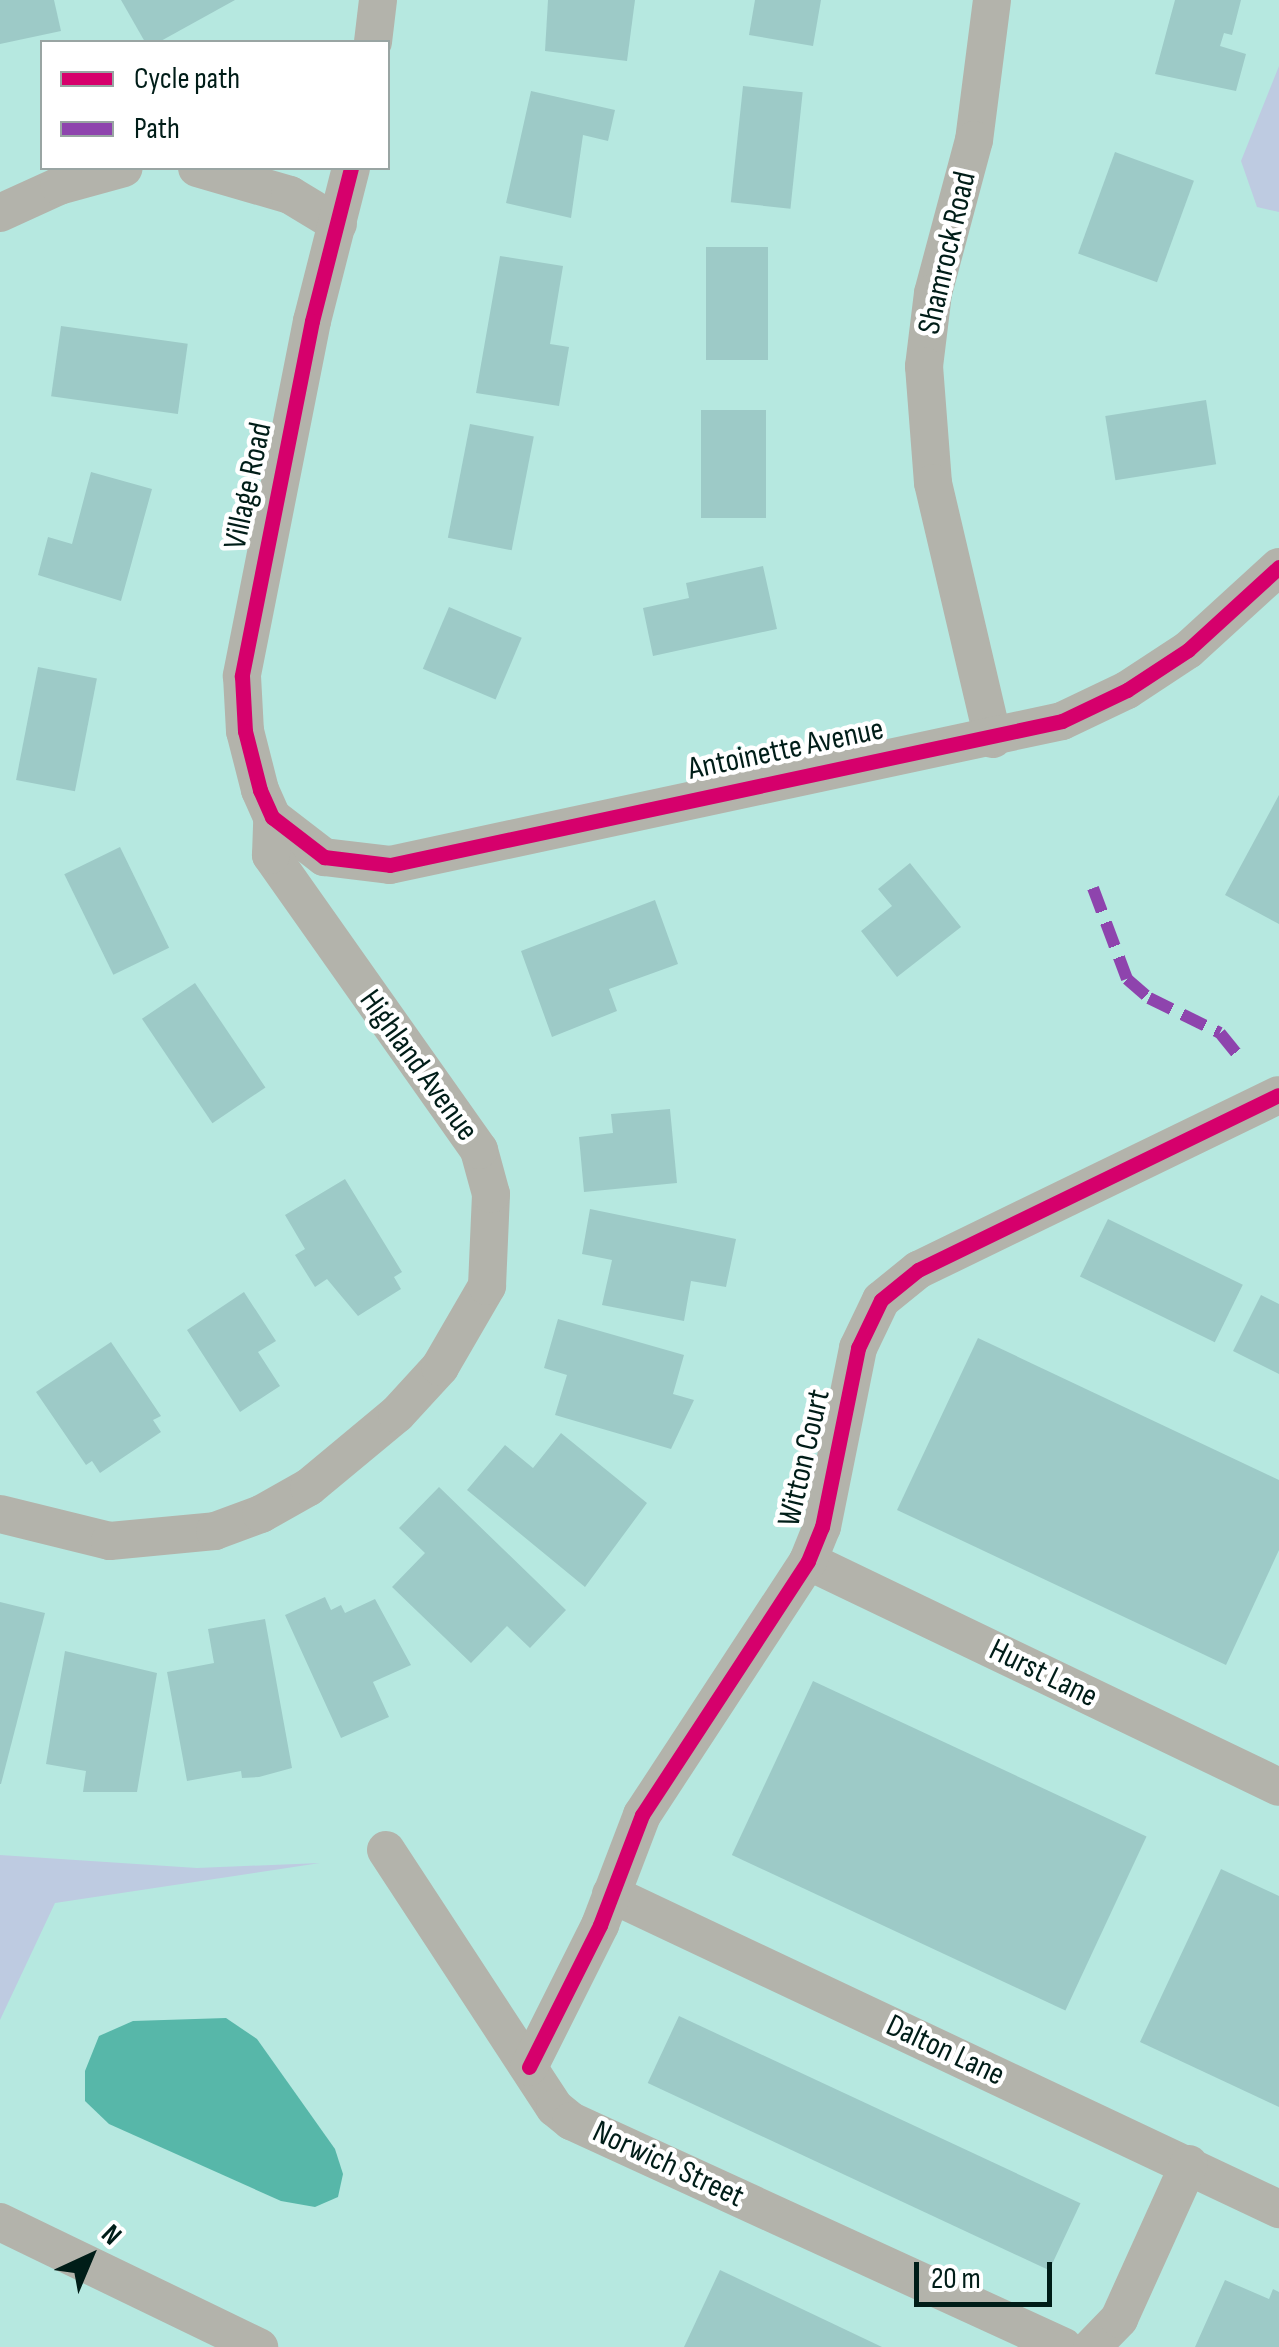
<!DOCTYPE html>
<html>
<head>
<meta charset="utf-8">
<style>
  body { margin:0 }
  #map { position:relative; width:1279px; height:2347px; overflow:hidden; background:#b6e8e0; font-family:"Sofia Sans Condensed",sans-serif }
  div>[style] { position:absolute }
  .green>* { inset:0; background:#becbe1 }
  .water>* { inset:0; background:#57b7a9 }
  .building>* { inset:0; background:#9dcac7; transform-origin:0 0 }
  .minor>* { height:38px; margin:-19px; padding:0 19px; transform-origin:19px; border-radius:19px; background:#b3b3ab }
  .quiet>* { height:12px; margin-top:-6px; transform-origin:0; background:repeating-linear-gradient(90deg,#8e44ad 0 25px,transparent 0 37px) }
  .cycleway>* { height:15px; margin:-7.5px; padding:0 7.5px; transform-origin:7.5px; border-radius:7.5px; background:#d6006c }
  span { translate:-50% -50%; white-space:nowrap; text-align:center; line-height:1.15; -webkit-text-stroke:9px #fff; paint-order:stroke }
  .street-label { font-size:32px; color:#001d18 }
  .legend { position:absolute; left:40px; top:40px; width:350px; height:130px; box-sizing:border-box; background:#fff; border:2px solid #99a5a3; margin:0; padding:12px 18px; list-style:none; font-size:30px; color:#001d18 }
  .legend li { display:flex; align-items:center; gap:20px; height:50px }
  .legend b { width:50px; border:2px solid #99a5a3 }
  .north { position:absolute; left:40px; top:2207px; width:100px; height:100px; -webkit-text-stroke:8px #fff; paint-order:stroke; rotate:44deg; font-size:28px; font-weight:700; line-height:40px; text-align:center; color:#001d18 }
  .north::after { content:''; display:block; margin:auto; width:35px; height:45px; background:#001d18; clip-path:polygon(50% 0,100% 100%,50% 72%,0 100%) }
  .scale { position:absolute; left:914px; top:2262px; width:138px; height:45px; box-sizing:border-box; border:5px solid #001d18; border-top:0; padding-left:12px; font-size:30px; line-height:35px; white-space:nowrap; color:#001d18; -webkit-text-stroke:8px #fff; paint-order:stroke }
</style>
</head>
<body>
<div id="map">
  <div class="green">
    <div style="clip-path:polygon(1279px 66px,1279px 212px,1257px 207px,1241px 161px)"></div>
    <div style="clip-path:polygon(0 1855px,197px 1868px,320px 1863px,55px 1903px,0 2020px)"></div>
  </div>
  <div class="water">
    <div style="clip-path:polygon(226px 2018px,257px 2039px,335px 2149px,343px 2174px,338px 2197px,315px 2207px,281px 2201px,109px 2124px,85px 2101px,85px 2071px,99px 2036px,133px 2021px)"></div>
  </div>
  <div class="building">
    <div style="clip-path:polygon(0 0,54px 0,61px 31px,0 44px)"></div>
    <div style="clip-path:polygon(121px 0,235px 0,159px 42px,145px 42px)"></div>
    <div style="clip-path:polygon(548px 0,635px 0,627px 61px,545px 51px)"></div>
    <div style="clip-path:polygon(755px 0,821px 0,813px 46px,749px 35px)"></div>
    <div style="clip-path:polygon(1175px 0,1241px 0,1232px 35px,1224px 33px,1220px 46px,1246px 54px,1236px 91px,1155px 74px)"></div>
    <div style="left:743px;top:86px;width:60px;height:117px;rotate:6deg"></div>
    <div style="clip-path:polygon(531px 91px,615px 110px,608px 141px,583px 135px,571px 218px,506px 203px)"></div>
    <div style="left:1115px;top:152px;width:84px;height:108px;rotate:20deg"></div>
    <div style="left:706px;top:247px;width:62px;height:113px"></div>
    <div style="clip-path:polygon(500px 256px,563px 266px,550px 344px,569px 347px,559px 406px,476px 393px)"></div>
    <div style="left:61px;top:326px;width:128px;height:71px;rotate:8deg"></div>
    <div style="left:1206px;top:400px;width:65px;height:102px;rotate:81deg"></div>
    <div style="left:701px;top:410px;width:65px;height:108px"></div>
    <div style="left:470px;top:424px;width:65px;height:116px;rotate:11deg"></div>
    <div style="clip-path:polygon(91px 472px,152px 489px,121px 601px,38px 575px,48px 537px,72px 544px)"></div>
    <div style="clip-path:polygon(763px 566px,777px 629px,653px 656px,643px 608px,689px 598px,686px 583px)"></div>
    <div style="left:449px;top:607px;width:79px;height:67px;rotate:23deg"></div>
    <div style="left:38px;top:667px;width:60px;height:115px;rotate:11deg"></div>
    <div style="clip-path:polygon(1279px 795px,1279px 924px,1225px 895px)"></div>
    <div style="left:120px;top:847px;width:112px;height:62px;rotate:64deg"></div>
    <div style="clip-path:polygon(910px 863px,961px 927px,897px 977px,861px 931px,892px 906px,878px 889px)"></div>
    <div style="clip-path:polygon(655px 900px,678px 964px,609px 989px,617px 1011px,552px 1037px,521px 951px)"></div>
    <div style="left:195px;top:983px;width:126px;height:64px;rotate:56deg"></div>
    <div style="clip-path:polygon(670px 1109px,677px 1183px,584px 1192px,579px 1137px,613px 1133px,611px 1114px)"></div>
    <div style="clip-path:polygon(345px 1179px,402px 1272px,394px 1277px,401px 1289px,358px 1316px,327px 1279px,315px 1287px,295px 1255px,305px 1249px,285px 1215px)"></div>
    <div style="clip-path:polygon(590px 1209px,736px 1239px,726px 1287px,691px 1281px,684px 1321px,602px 1305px,612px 1260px,582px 1254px)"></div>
    <div style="left:1108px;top:1219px;width:150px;height:64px;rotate:26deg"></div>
    <div style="clip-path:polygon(244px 1292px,276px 1341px,258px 1352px,280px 1386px,240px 1412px,187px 1330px)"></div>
    <div style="clip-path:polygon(1261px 1295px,1279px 1304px,1279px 1374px,1233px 1351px)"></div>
    <div style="clip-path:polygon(558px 1319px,684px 1355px,673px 1394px,694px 1400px,671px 1449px,555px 1415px,567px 1375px,544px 1368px)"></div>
    <div style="clip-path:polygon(978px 1338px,1279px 1480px,1279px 1550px,1226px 1665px,897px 1510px)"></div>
    <div style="clip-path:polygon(111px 1342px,161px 1416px,153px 1420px,161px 1432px,100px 1473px,92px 1461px,86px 1465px,36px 1392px)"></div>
    <div style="clip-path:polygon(561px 1433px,647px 1503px,585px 1587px,467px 1490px,505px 1445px,533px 1468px)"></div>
    <div style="clip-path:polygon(439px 1487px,566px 1610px,530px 1648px,507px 1626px,471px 1663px,392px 1587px,425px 1553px,399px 1528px)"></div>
    <div style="clip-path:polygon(325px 1597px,331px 1610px,341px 1605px,345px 1613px,375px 1599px,411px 1665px,373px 1682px,389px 1717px,341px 1738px,285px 1615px)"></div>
    <div style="clip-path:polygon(0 1602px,45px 1613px,1px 1784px,0 1784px)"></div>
    <div style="clip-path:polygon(265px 1619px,292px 1768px,259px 1777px,242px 1778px,241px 1771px,187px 1781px,167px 1672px,214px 1663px,208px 1629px)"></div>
    <div style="clip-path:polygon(65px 1651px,157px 1673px,137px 1792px,83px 1792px,86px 1771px,46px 1764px)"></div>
    <div style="left:813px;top:1681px;width:368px;height:192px;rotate:25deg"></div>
    <div style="clip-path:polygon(1221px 1869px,1279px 1896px,1279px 2107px,1140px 2042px)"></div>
    <div style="left:679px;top:2016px;width:443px;height:74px;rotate:25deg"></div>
    <div style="clip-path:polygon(720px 2270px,882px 2347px,684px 2347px)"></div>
    <div style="clip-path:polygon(1225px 2280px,1269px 2299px,1273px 2289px,1279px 2292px,1279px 2347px,1195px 2347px)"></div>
  </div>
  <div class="minor">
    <div style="left:992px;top:0;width:141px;rotate:97.3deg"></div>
    <div style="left:974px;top:140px;width:158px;rotate:105deg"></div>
    <div style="left:933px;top:293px;width:74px;rotate:97deg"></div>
    <div style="left:924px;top:366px;width:117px;rotate:85.6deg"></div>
    <div style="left:933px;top:483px;width:263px;rotate:76.8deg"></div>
    <div style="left:373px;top:42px;width:42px;rotate:-83.2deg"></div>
    <div style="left:197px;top:168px;width:97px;rotate:16.2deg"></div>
    <div style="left:290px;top:195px;width:56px;rotate:31.1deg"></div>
    <div style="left:351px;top:168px;width:158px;rotate:104.3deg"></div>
    <div style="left:312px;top:321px;width:362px;rotate:101.2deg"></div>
    <div style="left:242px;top:676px;width:55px;rotate:86.9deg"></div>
    <div style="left:245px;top:731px;width:61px;rotate:75.7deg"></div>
    <div style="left:260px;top:790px;width:30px;rotate:66deg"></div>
    <div style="left:272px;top:817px;width:66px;rotate:37.6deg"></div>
    <div style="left:324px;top:857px;width:66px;rotate:6.9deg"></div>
    <div style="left:390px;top:865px;width:687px;rotate:-12.09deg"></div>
    <div style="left:1062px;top:721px;width:72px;rotate:-25.5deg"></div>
    <div style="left:1127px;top:690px;width:73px;rotate:-33.3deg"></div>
    <div style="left:1188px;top:650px;width:123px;rotate:-42.4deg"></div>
    <div style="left:0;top:213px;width:65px;rotate:-24.6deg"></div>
    <div style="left:59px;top:186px;width:67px;rotate:-15.5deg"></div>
    <div style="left:0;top:1514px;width:113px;rotate:13.8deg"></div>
    <div style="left:110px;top:1541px;width:105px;rotate:-5.4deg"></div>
    <div style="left:215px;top:1531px;width:49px;rotate:-20.3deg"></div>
    <div style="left:261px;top:1514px;width:55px;rotate:-29.4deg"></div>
    <div style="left:309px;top:1487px;width:114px;rotate:-39.7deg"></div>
    <div style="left:397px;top:1414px;width:64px;rotate:-47.5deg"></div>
    <div style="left:440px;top:1367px;width:94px;rotate:-59.9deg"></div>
    <div style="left:487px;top:1286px;width:92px;rotate:-87.5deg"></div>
    <div style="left:491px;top:1194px;width:46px;rotate:-105.3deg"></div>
    <div style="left:479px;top:1150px;width:361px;rotate:-125.2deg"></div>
    <div style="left:271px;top:855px;width:38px;rotate:-88deg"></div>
    <div style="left:808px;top:1561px;width:522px;rotate:25.63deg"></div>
    <div style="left:386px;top:1850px;width:308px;rotate:56.8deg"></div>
    <div style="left:555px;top:2108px;width:21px;rotate:39deg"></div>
    <div style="left:571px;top:2121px;width:542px;rotate:24.63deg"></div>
    <div style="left:611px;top:1894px;width:739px;rotate:25.25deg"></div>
    <div style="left:529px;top:2067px;width:159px;rotate:-63.4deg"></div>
    <div style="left:600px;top:1925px;width:118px;rotate:-69.1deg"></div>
    <div style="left:642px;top:1815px;width:303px;rotate:-56.8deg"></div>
    <div style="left:808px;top:1561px;width:37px;rotate:-68deg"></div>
    <div style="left:822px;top:1527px;width:183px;rotate:-78.6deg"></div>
    <div style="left:858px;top:1348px;width:53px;rotate:-64.4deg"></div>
    <div style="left:881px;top:1300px;width:48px;rotate:-39deg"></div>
    <div style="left:918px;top:1270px;width:400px;rotate:-25.9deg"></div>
    <div style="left:0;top:2222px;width:288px;rotate:25.8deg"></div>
    <div style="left:1092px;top:2347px;width:39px;rotate:-46deg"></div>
    <div style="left:1119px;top:2319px;width:170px;rotate:-65.7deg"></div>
  </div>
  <div class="quiet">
    <div style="left:1093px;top:888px;width:97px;rotate:69.5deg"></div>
    <div style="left:1127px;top:979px;width:29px;rotate:41deg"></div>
    <div style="left:1149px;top:998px;width:79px;rotate:26.2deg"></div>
    <div style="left:1220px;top:1033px;width:36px;rotate:51deg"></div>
  </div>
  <div class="cycleway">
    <div style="left:351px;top:168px;width:158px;rotate:104.3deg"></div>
    <div style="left:312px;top:321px;width:362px;rotate:101.2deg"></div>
    <div style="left:242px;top:676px;width:55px;rotate:86.9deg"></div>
    <div style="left:245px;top:731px;width:61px;rotate:75.7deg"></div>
    <div style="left:260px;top:790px;width:30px;rotate:66deg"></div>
    <div style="left:272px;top:817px;width:66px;rotate:37.6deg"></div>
    <div style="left:324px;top:857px;width:66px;rotate:6.9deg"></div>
    <div style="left:390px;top:865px;width:687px;rotate:-12.09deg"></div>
    <div style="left:1062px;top:721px;width:72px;rotate:-25.5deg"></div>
    <div style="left:1127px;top:690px;width:73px;rotate:-33.3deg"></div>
    <div style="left:1188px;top:650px;width:123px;rotate:-42.4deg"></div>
    <div style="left:529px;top:2067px;width:159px;rotate:-63.4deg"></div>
    <div style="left:600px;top:1925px;width:118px;rotate:-69.1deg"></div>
    <div style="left:642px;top:1815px;width:303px;rotate:-56.8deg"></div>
    <div style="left:808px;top:1561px;width:37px;rotate:-68deg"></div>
    <div style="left:822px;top:1527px;width:183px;rotate:-78.6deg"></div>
    <div style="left:858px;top:1348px;width:53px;rotate:-64.4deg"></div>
    <div style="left:881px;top:1300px;width:48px;rotate:-39deg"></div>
    <div style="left:918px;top:1270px;width:400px;rotate:-25.9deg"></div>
  </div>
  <div class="street-label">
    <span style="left:948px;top:253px;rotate:-77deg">Shamrock Road</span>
    <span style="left:249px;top:486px;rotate:-78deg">Village Road</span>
    <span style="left:786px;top:750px;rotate:-12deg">Antoinette Avenue</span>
    <span style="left:418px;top:1066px;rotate:54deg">Highland Avenue</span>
    <span style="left:805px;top:1458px;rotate:-77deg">Witton Court</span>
    <span style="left:1043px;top:1674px;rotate:26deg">Hurst Lane</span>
    <span style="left:945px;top:2051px;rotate:25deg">Dalton Lane</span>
    <span style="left:668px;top:2165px;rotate:25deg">Norwich Street</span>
  </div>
  <ul class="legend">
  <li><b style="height:12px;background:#d6006c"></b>Cycle path</li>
  <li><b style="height:12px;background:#8e44ad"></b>Path</li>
  </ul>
  <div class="north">N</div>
  <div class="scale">20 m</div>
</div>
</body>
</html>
